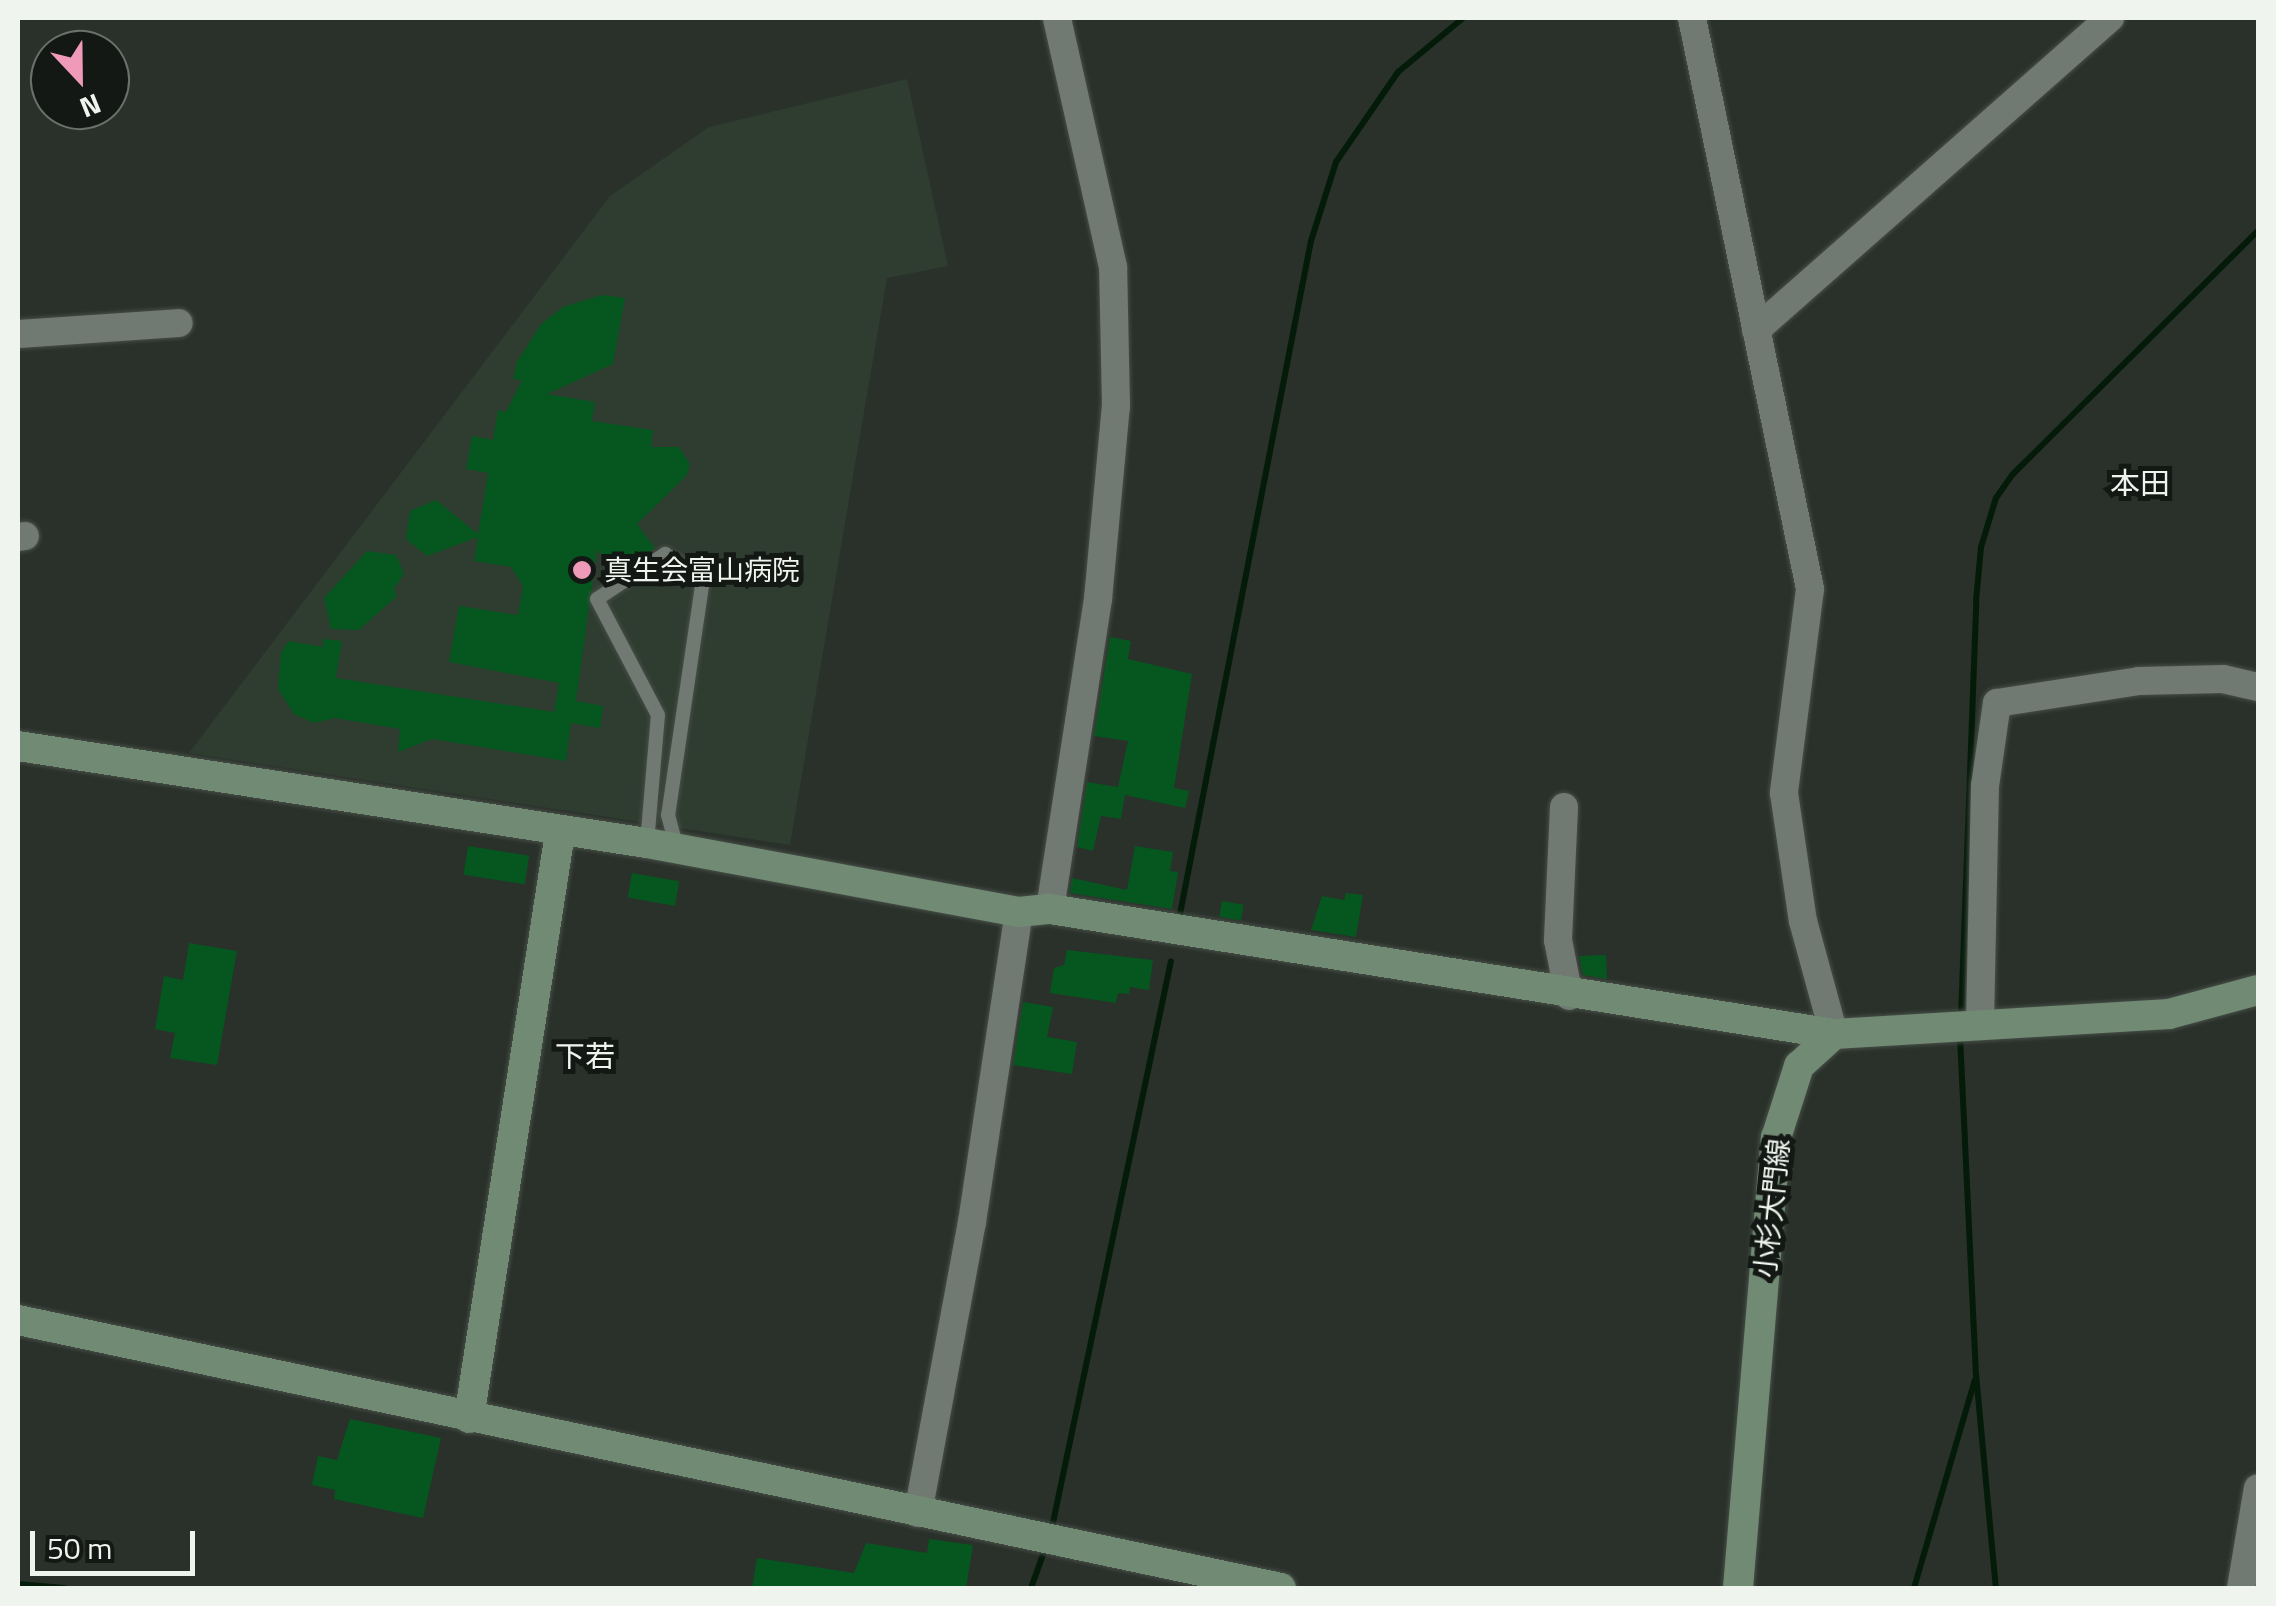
<!DOCTYPE html>
<html>
<head>
<meta charset="utf-8">
<style>
  body { margin:0 }
  #map { position:relative; width:2276px; height:1606px; overflow:hidden; background:#29312a; font-family:"Titillium Web","Noto Sans JP",sans-serif }
  div>[style] { position:absolute }
  .built>* { inset:0; background:#2f3c30 }
  .stream>* { height:6px; margin:-3px; padding:0 3px; transform-origin:3px; border-radius:3px; background:#051b09 }
  .building>* { inset:0; background:#05571f; transform-origin:0 0 }
  .roads { filter:drop-shadow(0 0 2px #474e47) drop-shadow(0 0 2px #474e47) }
  .lane>* { height:14px; margin:-7px; padding:0 7px; transform-origin:7px; border-radius:7px; background:#717a72 }
  .street>* { height:28px; margin:-14px; padding:0 14px; transform-origin:14px; border-radius:14px; background:#717a72 }
  .secondary>* { height:30px; margin:-15px; padding:0 15px; transform-origin:15px; border-radius:15px; background:#708a74 }
  .dots>* { width:28px; height:28px; translate:-50% -50%; box-sizing:border-box; border:5px solid #141815; border-radius:50% }
  span { translate:-50% -50%; white-space:nowrap; text-align:center; line-height:1.15; -webkit-text-stroke:10px #141815; paint-order:stroke }
  .poi-label { font-size:28px; color:#eff4ef }
  .left { translate:0 -50%; text-align:left }
  .street-label { font-size:28px; color:#eff4ef }
  .neighbourhood-label { font-size:30px; color:#eff4ef }
  .frame { position:absolute; inset:0; border:20px solid #eff4ef; pointer-events:none }
  .north { position:absolute; left:30px; top:30px; width:100px; height:100px; box-sizing:border-box; background:#141815; border:2px solid #6c706c; border-radius:50%; rotate:158deg; font-size:28px; font-weight:700; line-height:40px; text-align:center; color:#eff4ef }
  .north::after { content:''; display:block; margin:auto; width:35px; height:45px; background:#ef9ab8; clip-path:polygon(50% 0,100% 100%,50% 72%,0 100%) }
  .scale { position:absolute; left:30px; top:1531px; width:165px; height:45px; box-sizing:border-box; border:5px solid #eff4ef; border-top:0; padding-left:12px; font-size:30px; line-height:35px; white-space:nowrap; color:#eff4ef; -webkit-text-stroke:8px #141815; paint-order:stroke }
</style>
</head>
<body>
<div id="map">
  <div class="built">
    <div style="clip-path:polygon(907px 79px,948px 266px,887px 278px,790px 845px,189px 753px,610px 196px,709px 127px)"></div>
  </div>
  <div class="stream">
    <div style="left:1180px;top:914px;width:686px;rotate:-78.99deg"></div>
    <div style="left:1311px;top:241px;width:83px;rotate:-72.4deg"></div>
    <div style="left:1336px;top:162px;width:109px;rotate:-55.4deg"></div>
    <div style="left:1398px;top:72px;width:85px;rotate:-39.7deg"></div>
    <div style="left:1961px;top:1019px;width:418px;rotate:-87.9deg"></div>
    <div style="left:1976px;top:601px;width:54px;rotate:-84.7deg"></div>
    <div style="left:1981px;top:547px;width:51px;rotate:-73deg"></div>
    <div style="left:1996px;top:498px;width:29px;rotate:-55deg"></div>
    <div style="left:2013px;top:474px;width:345px;rotate:-44.8deg"></div>
    <div style="left:1960px;top:1036px;width:338px;rotate:87.3deg"></div>
    <div style="left:1976px;top:1374px;width:215px;rotate:84.7deg"></div>
    <div style="left:1051px;top:1532px;width:583px;rotate:-78.13deg"></div>
    <div style="left:18px;top:1584px;width:46px;rotate:5deg"></div>
    <div style="left:1031px;top:1588px;width:41px;rotate:-70.3deg"></div>
    <div style="left:1914px;top:1588px;width:217px;rotate:-73.7deg"></div>
  </div>
  <div class="building">
    <div style="clip-path:polygon(602px 295px,625px 298px,613px 364px,547px 394px,595px 402px,592px 421px,653px 430px,651px 447px,679px 447px,690px 464px,687px 475px,637px 524px,655px 548px,615px 574px,597px 549px,576px 701px,603px 706px,600px 728px,571px 723px,566px 761px,432px 739px,398px 752px,400px 729px,335px 718px,314px 723px,294px 714px,278px 689px,281px 652px,289px 641px,323px 647px,323px 639px,342px 641px,336px 678px,554px 712px,559px 683px,449px 662px,459px 606px,518px 615px,523px 586px,511px 567px,474px 561px,478px 537px,427px 556px,406px 539px,410px 511px,436px 500px,478px 534px,488px 473px,466px 469px,472px 436px,493px 440px,498px 410px,506px 412px,522px 380px,513px 379px,517px 362px,541px 324px,563px 307px)"></div>
    <div style="clip-path:polygon(367px 551px,396px 555px,404px 574px,394px 589px,397px 596px,359px 630px,331px 629px,324px 598px)"></div>
    <div style="clip-path:polygon(1110px 637px,1131px 641px,1128px 659px,1192px 674px,1174px 788px,1189px 791px,1185px 808px,1125px 795px,1121px 819px,1101px 816px,1093px 851px,1077px 847px,1087px 782px,1118px 787px,1128px 741px,1094px 736px)"></div>
    <div style="left:468px;top:846px;width:62px;height:29px;rotate:9deg"></div>
    <div style="clip-path:polygon(1135px 846px,1173px 852px,1170px 871px,1178px 872px,1172px 909px,1070px 893px,1072px 878px,1127px 890px)"></div>
    <div style="left:632px;top:873px;width:48px;height:25px;rotate:10deg"></div>
    <div style="clip-path:polygon(1346px 893px,1363px 895px,1356px 937px,1311px 930px,1322px 896px,1344px 900px)"></div>
    <div style="left:1222px;top:901px;width:22px;height:16px;rotate:10deg"></div>
    <div style="clip-path:polygon(189px 943px,237px 951px,217px 1065px,170px 1058px,175px 1033px,155px 1029px,164px 976px,183px 980px)"></div>
    <div style="clip-path:polygon(1067px 950px,1153px 960px,1149px 990px,1130px 987px,1129px 994px,1118px 993px,1116px 1003px,1050px 993px,1054px 968px,1064px 965px)"></div>
    <div style="clip-path:polygon(1606px 955px,1607px 979px,1583px 975px,1579px 956px)"></div>
    <div style="clip-path:polygon(1023px 1002px,1053px 1007px,1047px 1037px,1077px 1042px,1072px 1074px,1013px 1065px)"></div>
    <div style="clip-path:polygon(350px 1419px,441px 1438px,423px 1518px,334px 1499px,335px 1490px,312px 1485px,318px 1456px,337px 1460px)"></div>
    <div style="clip-path:polygon(929px 1539px,973px 1545px,966px 1588px,752px 1588px,757px 1558px,854px 1573px,866px 1543px,927px 1553px)"></div>
  </div>
  <div class="roads">
    <div class="lane">
      <div style="left:647px;top:843px;width:128px;rotate:-85.1deg"></div>
      <div style="left:658px;top:715px;width:131px;rotate:-117.7deg"></div>
      <div style="left:597px;top:599px;width:82px;rotate:-33.5deg"></div>
      <div style="left:665px;top:554px;width:45px;rotate:33.3deg"></div>
      <div style="left:703px;top:579px;width:239px;rotate:98.4deg"></div>
      <div style="left:668px;top:815px;width:34px;rotate:75deg"></div>
    </div>
    <div class="street">
      <div style="left:1692px;top:18px;width:583px;rotate:78.32deg"></div>
      <div style="left:1810px;top:589px;width:206px;rotate:97.3deg"></div>
      <div style="left:1784px;top:793px;width:129px;rotate:81.6deg"></div>
      <div style="left:1803px;top:921px;width:117px;rotate:74.7deg"></div>
      <div style="left:1756px;top:330px;width:472px;rotate:-41.4deg"></div>
      <div style="left:18px;top:334px;width:161px;rotate:-3.9deg"></div>
      <div style="left:18px;top:537px;width:7px;rotate:-8deg"></div>
      <div style="left:1564px;top:807px;width:133px;rotate:92.6deg"></div>
      <div style="left:1558px;top:940px;width:57px;rotate:78.9deg"></div>
      <div style="left:1050px;top:909px;width:314px;rotate:-81.2deg"></div>
      <div style="left:1098px;top:599px;width:194px;rotate:-84.7deg"></div>
      <div style="left:1116px;top:406px;width:139px;rotate:-91.2deg"></div>
      <div style="left:1113px;top:267px;width:255px;rotate:-102.7deg"></div>
      <div style="left:1980px;top:1023px;width:237px;rotate:-88.8deg"></div>
      <div style="left:1985px;top:786px;width:84px;rotate:-81.8deg"></div>
      <div style="left:1997px;top:703px;width:144px;rotate:-8.8deg"></div>
      <div style="left:2139px;top:681px;width:84px;rotate:-1.4deg"></div>
      <div style="left:2223px;top:679px;width:36px;rotate:13deg"></div>
      <div style="left:918px;top:1513px;width:296px;rotate:-79.5deg"></div>
      <div style="left:972px;top:1222px;width:314px;rotate:-81.4deg"></div>
      <div style="left:2241px;top:1588px;width:101px;rotate:-80.4deg"></div>
    </div>
    <div class="secondary">
      <div style="left:18px;top:746px;width:636px;rotate:8.77deg"></div>
      <div style="left:647px;top:843px;width:378px;rotate:10.5deg"></div>
      <div style="left:1019px;top:912px;width:31px;rotate:-6deg"></div>
      <div style="left:1050px;top:909px;width:794px;rotate:9.06deg"></div>
      <div style="left:1834px;top:1034px;width:336px;rotate:-3.4deg"></div>
      <div style="left:2169px;top:1014px;width:92px;rotate:-15.1deg"></div>
      <div style="left:18px;top:1320px;width:1291px;rotate:11.98deg"></div>
      <div style="left:469px;top:1418px;width:592px;rotate:-81.16deg"></div>
      <div style="left:1738px;top:1588px;width:452px;rotate:-85.2deg"></div>
      <div style="left:1776px;top:1138px;width:76px;rotate:-72.3deg"></div>
      <div style="left:1799px;top:1066px;width:47px;rotate:-42.4deg"></div>
    </div>
  </div>
  <div class="dots">
    <div style="left:582px;top:570px;background:#ef9ab8"></div>
  </div>
  <div class="poi-label">
    <span class="left" style="left:604px;top:570px">真生会富山病院</span>
  </div>
  <div class="street-label">
    <span style="left:1772px;top:1208px;rotate:-84deg">小杉大門線</span>
  </div>
  <div class="neighbourhood-label">
    <span style="left:2140px;top:483px">本田</span>
    <span style="left:585px;top:1056px">下若</span>
  </div>
  <div class="frame"></div>
  <div class="north">N</div>
  <div class="scale">50 m</div>
</div>
</body>
</html>
